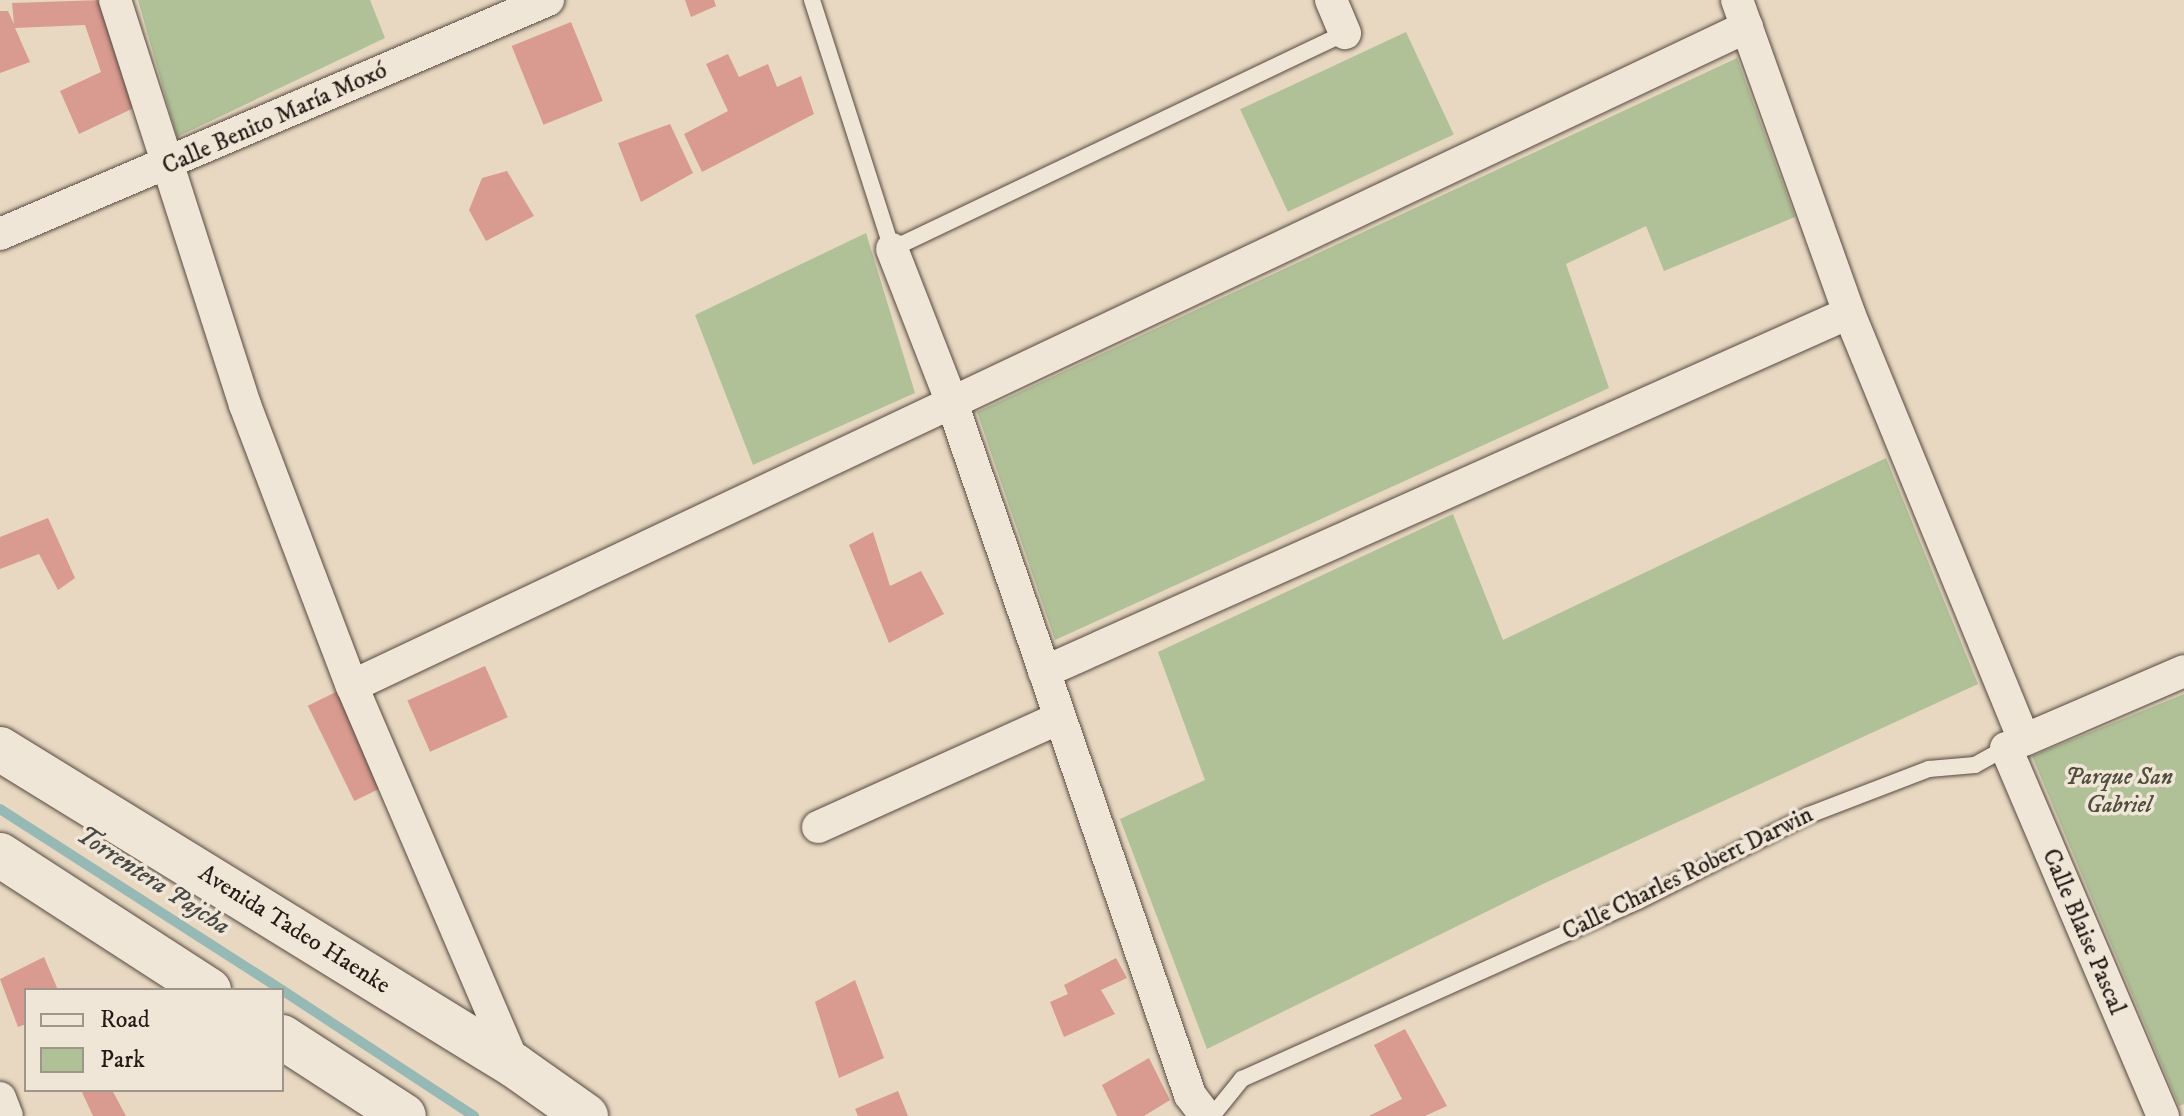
<!DOCTYPE html>
<html>
<head>
<meta charset="utf-8">
<style>
  body { margin:0 }
  #map { position:relative; width:2184px; height:1116px; overflow:hidden; background:#e8d8c1; font-family:"IM FELL DW Pica",serif }
  div>[style] { position:absolute }
  .green>* { inset:0; background:#b0c097; transform-origin:0 0 }
  .stream>* { height:10px; margin:-5px; padding:0 5px; transform-origin:5px; border-radius:5px; background:#97b9b6 }
  .building>* { inset:0; background:#d99a90; transform-origin:0 0 }
  .roads { filter:drop-shadow(0 0 2px #574a41) drop-shadow(0 0 2px #574a41) }
  .lane>* { height:16px; margin:-8px; padding:0 8px; transform-origin:8px; border-radius:8px; background:#f0e6d7 }
  .street>* { height:32px; margin:-16px; padding:0 16px; transform-origin:16px; border-radius:16px; background:#f0e6d7 }
  .secondary>* { height:44px; margin:-22px; padding:0 22px; transform-origin:22px; border-radius:22px; background:#f0e6d7 }
  span { translate:-50% -50%; white-space:nowrap; text-align:center; line-height:1.15; -webkit-text-stroke:7px #f0e6d7; paint-order:stroke }
  .street-label { font-size:24px; color:#271b16 }
  .park-label { font-size:24px; color:#504d3d; font-style:italic }
  .water-label { font-size:26px; color:#494a46; font-style:italic }
  .legend { position:absolute; left:24px; top:988px; width:260px; height:104px; box-sizing:border-box; background:#f0e6d7; border:2px solid #a0958a; margin:0; padding:10px 14px; list-style:none; font-size:24px; color:#271b16 }
  .legend li { display:flex; align-items:center; gap:16px; height:40px }
  .legend b { width:40px; border:2px solid #a0958a }
</style>
</head>
<body>
<div id="map">
  <div class="green">
    <div style="clip-path:polygon(138px 0,370px 0,385px 38px,177px 137px)"></div>
    <div style="left:1406px;top:32px;width:113px;height:183px;rotate:65deg"></div>
    <div style="clip-path:polygon(1737px 58px,1795px 217px,1664px 271px,1646px 226px,1566px 264px,1609px 388px,1055px 640px,977px 412px)"></div>
    <div style="clip-path:polygon(866px 233px,915px 393px,753px 465px,695px 315px)"></div>
    <div style="clip-path:polygon(1886px 458px,1978px 684px,1545px 883px,1207px 1049px,1120px 819px,1205px 780px,1158px 652px,1453px 514px,1503px 640px)"></div>
    <div style="clip-path:polygon(2184px 694px,2184px 1104px,2179px 1106px,2032px 756px)"></div>
  </div>
  <div class="stream">
    <div style="left:0;top:809px;width:335px;rotate:32.7deg"></div>
    <div style="left:282px;top:990px;width:230px;rotate:33.3deg"></div>
  </div>
  <div class="building">
    <div style="clip-path:polygon(101px 0,140px 105px,79px 134px,60px 91px,101px 72px,85px 25px,15px 28px,30px 62px,0 73px,0 11px,8px 11px,14px 24px,12px 3px)"></div>
    <div style="clip-path:polygon(685px 0,714px 0,716px 6px,691px 17px)"></div>
    <div style="left:571px;top:22px;width:85px;height:64px;rotate:68deg"></div>
    <div style="clip-path:polygon(728px 54px,739px 77px,768px 64px,777px 87px,801px 76px,814px 114px,702px 172px,684px 134px,728px 111px,706px 64px)"></div>
    <div style="clip-path:polygon(670px 124px,693px 173px,641px 202px,618px 143px)"></div>
    <div style="clip-path:polygon(507px 171px,534px 216px,486px 241px,469px 210px,482px 178px)"></div>
    <div style="clip-path:polygon(48px 518px,75px 578px,58px 590px,39px 554px,0 569px,0 537px)"></div>
    <div style="clip-path:polygon(873px 532px,890px 586px,921px 571px,944px 614px,889px 643px,849px 545px)"></div>
    <div style="left:485px;top:666px;width:56px;height:85px;rotate:66deg"></div>
    <div style="left:342px;top:689px;width:106px;height:38px;rotate:64deg"></div>
    <div style="clip-path:polygon(44px 957px,58px 990px,26px 990px,26px 1024px,18px 1027px,0 979px)"></div>
    <div style="clip-path:polygon(1116px 958px,1127px 978px,1101px 990px,1115px 1014px,1064px 1037px,1050px 1002px,1068px 994px,1064px 985px)"></div>
    <div style="clip-path:polygon(855px 980px,884px 1058px,839px 1078px,815px 1002px)"></div>
    <div style="clip-path:polygon(1405px 1029px,1447px 1106px,1425px 1116px,1369px 1116px,1402px 1099px,1374px 1045px)"></div>
    <div style="clip-path:polygon(1149px 1058px,1170px 1100px,1144px 1116px,1117px 1116px,1102px 1085px)"></div>
    <div style="clip-path:polygon(81px 1090px,112px 1090px,126px 1116px,93px 1116px)"></div>
    <div style="clip-path:polygon(898px 1091px,908px 1116px,858px 1116px,855px 1109px)"></div>
  </div>
  <div class="roads">
    <div class="lane">
      <div style="left:812px;top:0;width:262px;rotate:72.2deg"></div>
      <div style="left:892px;top:249px;width:502px;rotate:-25.49deg"></div>
      <div style="left:1212px;top:1116px;width:48px;rotate:-51deg"></div>
      <div style="left:1242px;top:1079px;width:434px;rotate:-24.2deg"></div>
      <div style="left:1638px;top:901px;width:191px;rotate:-26.7deg"></div>
      <div style="left:1809px;top:815px;width:129px;rotate:-21deg"></div>
      <div style="left:1929px;top:769px;width:46px;rotate:-5deg"></div>
      <div style="left:1975px;top:765px;width:38px;rotate:-29deg"></div>
    </div>
    <div class="street">
      <div style="left:115px;top:0;width:425px;rotate:72.2deg"></div>
      <div style="left:245px;top:405px;width:301px;rotate:69.2deg"></div>
      <div style="left:352px;top:686px;width:413px;rotate:66.8deg"></div>
      <div style="left:1331px;top:0;width:36px;rotate:67deg"></div>
      <div style="left:1737px;top:0;width:332px;rotate:70.3deg"></div>
      <div style="left:1849px;top:313px;width:461px;rotate:67.7deg"></div>
      <div style="left:2024px;top:740px;width:174px;rotate:-23.3deg"></div>
      <div style="left:0;top:234px;width:596px;rotate:-23.12deg"></div>
      <div style="left:892px;top:249px;width:162px;rotate:68.7deg"></div>
      <div style="left:951px;top:400px;width:735px;rotate:71.02deg"></div>
      <div style="left:1190px;top:1095px;width:26px;rotate:53deg"></div>
      <div style="left:1044px;top:672px;width:881px;rotate:-24.04deg"></div>
      <div style="left:352px;top:686px;width:1543px;rotate:-25.29deg"></div>
      <div style="left:2006px;top:748px;width:400px;rotate:66.9deg"></div>
      <div style="left:818px;top:827px;width:265px;rotate:-24.3deg"></div>
      <div style="left:0;top:1098px;width:19px;rotate:69deg"></div>
    </div>
    <div class="secondary">
      <div style="left:0;top:749px;width:605px;rotate:31.61deg"></div>
      <div style="left:515px;top:1066px;width:87px;rotate:35.2deg"></div>
      <div style="left:0;top:855px;width:249px;rotate:32.9deg"></div>
      <div style="left:282px;top:1037px;width:145px;rotate:32.9deg"></div>
    </div>
  </div>
  <div class="street-label">
    <span style="left:275px;top:119px;rotate:-24deg">Calle Benito María Moxó</span>
    <span style="left:1688px;top:874px;rotate:-26deg">Calle Charles Robert Darwin</span>
    <span style="left:294px;top:930px;rotate:32deg">Avenida Tadeo Haenke</span>
    <span style="left:2083px;top:932px;rotate:67deg">Calle Blaise Pascal</span>
  </div>
  <div class="park-label">
    <span style="left:2119px;top:792px">Parque San<br>Gabriel</span>
  </div>
  <div class="water-label">
    <span style="left:153px;top:881px;rotate:33deg">Torrentera Pajcha</span>
  </div>
  <ul class="legend">
  <li><b style="height:10px;background:#f0e6d7"></b>Road</li>
  <li><b style="height:22px;background:#b0c097"></b>Park</li>
  </ul>
</div>
</body>
</html>
